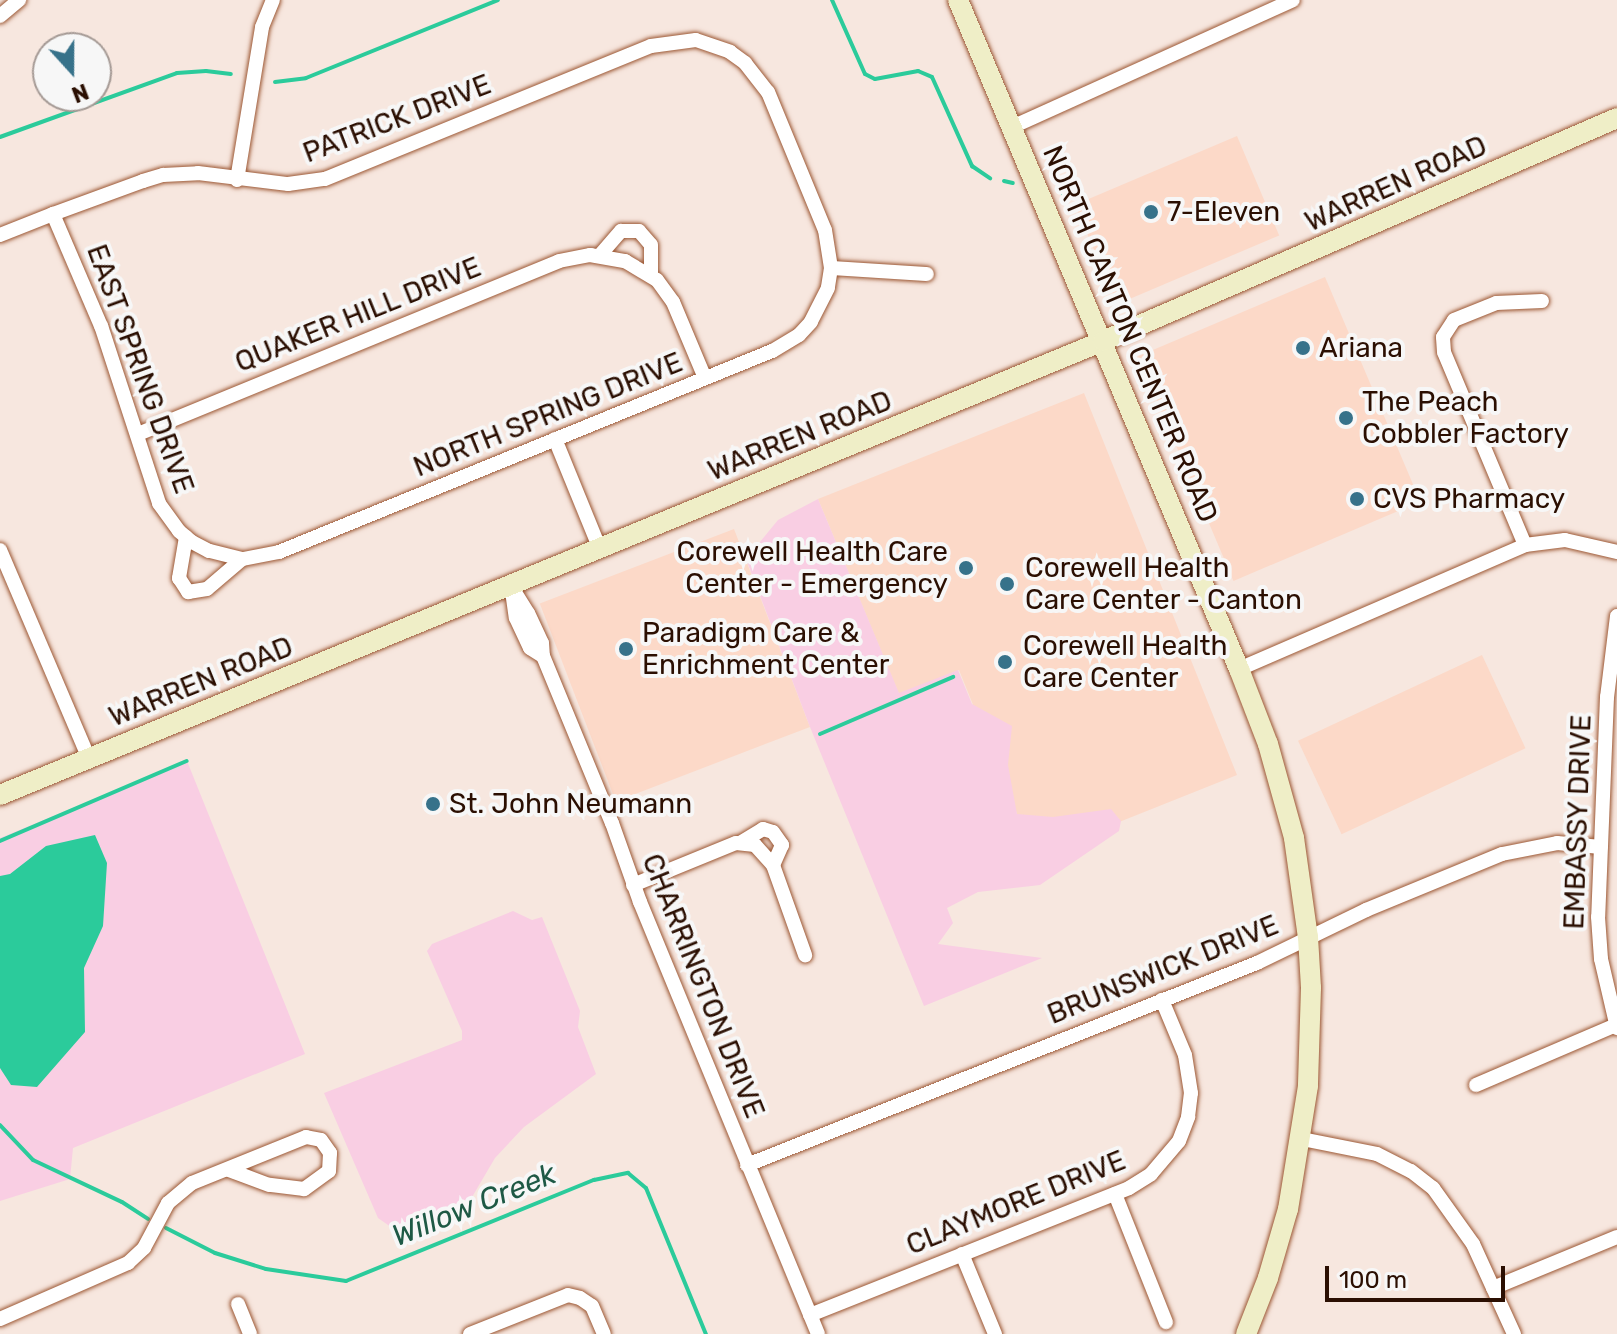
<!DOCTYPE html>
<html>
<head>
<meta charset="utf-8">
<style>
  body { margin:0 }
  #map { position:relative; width:1617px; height:1334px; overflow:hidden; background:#f7e7df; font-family:Rubik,sans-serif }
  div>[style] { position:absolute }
  .built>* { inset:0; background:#fcd9c8; transform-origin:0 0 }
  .green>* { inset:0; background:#f9cee3 }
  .water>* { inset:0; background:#2bcb9b }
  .stream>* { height:4px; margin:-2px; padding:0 2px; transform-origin:2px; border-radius:2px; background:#2bcb9b }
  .roads { filter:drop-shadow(0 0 2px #9c5733) drop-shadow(0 0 2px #9c5733) }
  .minor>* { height:14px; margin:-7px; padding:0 7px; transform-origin:7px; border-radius:7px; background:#fff }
  .secondary>* { height:20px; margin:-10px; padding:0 10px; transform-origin:10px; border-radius:10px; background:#efeec7 }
  .dots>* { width:22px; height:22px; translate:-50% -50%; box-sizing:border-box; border:4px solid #f7f7f7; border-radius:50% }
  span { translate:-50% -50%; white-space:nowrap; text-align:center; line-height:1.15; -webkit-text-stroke:8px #f7f7f7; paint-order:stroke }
  .street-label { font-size:28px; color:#2b0f02 }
  .poi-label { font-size:28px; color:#2b0f02 }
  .left { translate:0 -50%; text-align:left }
  .right { translate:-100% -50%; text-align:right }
  .water-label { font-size:30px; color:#1e5945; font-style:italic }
  .north { position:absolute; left:32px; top:32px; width:80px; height:80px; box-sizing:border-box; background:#f7f7f7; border:2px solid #a59a95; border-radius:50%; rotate:159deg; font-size:22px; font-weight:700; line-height:32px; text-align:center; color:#2b0f02 }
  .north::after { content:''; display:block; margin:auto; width:28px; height:36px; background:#37728a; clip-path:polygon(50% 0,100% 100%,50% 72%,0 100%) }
  .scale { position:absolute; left:1325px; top:1266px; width:180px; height:36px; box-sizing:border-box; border:4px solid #2b0f02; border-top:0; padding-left:10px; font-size:24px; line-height:28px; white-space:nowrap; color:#2b0f02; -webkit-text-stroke:6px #f7f7f7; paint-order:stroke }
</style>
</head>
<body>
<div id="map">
  <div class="built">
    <div style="left:1237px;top:136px;width:108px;height:176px;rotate:67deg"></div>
    <div style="left:1325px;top:277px;width:244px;height:203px;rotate:67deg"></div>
    <div style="clip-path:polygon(1084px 393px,1237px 775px,1034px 856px,959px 670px,899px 694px,818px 499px)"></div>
    <div style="left:734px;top:529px;width:212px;height:208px;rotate:69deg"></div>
    <div style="left:1482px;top:655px;width:103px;height:203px;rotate:65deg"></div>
  </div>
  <div class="green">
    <div style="clip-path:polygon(818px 499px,899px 693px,958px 670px,972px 704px,1012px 726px,1008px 765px,1017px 814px,1053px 817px,1111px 809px,1121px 821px,1119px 831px,1040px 885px,978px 892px,947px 908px,953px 923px,938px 944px,1042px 958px,924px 1006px,810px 727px,746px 559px,778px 520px)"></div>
    <div style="clip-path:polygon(187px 761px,305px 1054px,73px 1148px,70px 1179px,0 1201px,0 838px)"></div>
    <div style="clip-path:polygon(513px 911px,532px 920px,542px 917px,580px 1011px,578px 1027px,596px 1074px,524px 1127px,495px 1158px,465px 1209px,398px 1232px,378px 1218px,324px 1093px,462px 1040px,462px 1031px,427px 951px,432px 944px)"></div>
  </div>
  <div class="water">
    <div style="clip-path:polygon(95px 835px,107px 863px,103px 926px,84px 968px,85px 1032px,37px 1087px,11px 1085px,0 1068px,0 876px,10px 874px,46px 846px)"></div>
  </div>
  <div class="stream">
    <div style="left:832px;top:0;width:81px;rotate:66deg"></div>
    <div style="left:865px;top:74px;width:11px;rotate:27deg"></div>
    <div style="left:875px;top:79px;width:44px;rotate:-10.5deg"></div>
    <div style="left:918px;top:71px;width:15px;rotate:23deg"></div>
    <div style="left:932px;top:77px;width:98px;rotate:65.8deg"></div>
    <div style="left:972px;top:166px;width:22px;rotate:34deg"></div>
    <div style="left:275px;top:82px;width:31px;rotate:-7deg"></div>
    <div style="left:306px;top:78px;width:207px;rotate:-22.1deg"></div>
    <div style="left:0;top:137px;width:188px;rotate:-19.9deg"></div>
    <div style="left:177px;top:73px;width:29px;rotate:-4deg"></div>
    <div style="left:206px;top:71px;width:25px;rotate:7deg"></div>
    <div style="left:1004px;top:181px;width:9px;rotate:13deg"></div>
    <div style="left:1063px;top:194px;width:2px"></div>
    <div style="left:820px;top:734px;width:145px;rotate:-23.2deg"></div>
    <div style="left:0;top:841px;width:203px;rotate:-23.2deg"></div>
    <div style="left:0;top:1125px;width:48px;rotate:46.7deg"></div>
    <div style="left:33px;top:1160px;width:98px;rotate:25.3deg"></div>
    <div style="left:122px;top:1202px;width:31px;rotate:33deg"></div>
    <div style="left:166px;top:1228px;width:55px;rotate:27deg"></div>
    <div style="left:215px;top:1253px;width:53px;rotate:17.4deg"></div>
    <div style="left:266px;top:1269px;width:81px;rotate:8.5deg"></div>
    <div style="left:346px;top:1281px;width:268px;rotate:-22.2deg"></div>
    <div style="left:594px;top:1180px;width:35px;rotate:-12deg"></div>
    <div style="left:628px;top:1173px;width:23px;rotate:40deg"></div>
    <div style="left:646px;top:1188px;width:158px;rotate:67.7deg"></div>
  </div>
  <div class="roads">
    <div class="minor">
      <div style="left:0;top:16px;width:25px;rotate:-40deg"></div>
      <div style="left:1012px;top:127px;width:308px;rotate:-24.3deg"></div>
      <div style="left:237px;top:180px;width:155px;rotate:-80.7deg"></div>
      <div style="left:262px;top:27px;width:29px;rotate:-68deg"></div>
      <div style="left:0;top:235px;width:57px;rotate:-21.6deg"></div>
      <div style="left:53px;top:214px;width:96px;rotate:-20.1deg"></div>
      <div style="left:143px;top:181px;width:21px;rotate:-17deg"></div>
      <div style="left:163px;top:175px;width:35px;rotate:-3deg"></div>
      <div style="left:198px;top:173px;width:91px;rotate:7deg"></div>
      <div style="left:288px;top:184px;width:37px;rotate:-8deg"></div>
      <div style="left:325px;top:179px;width:352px;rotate:-22.2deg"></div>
      <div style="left:651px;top:46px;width:45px;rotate:-7.6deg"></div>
      <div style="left:696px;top:40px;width:36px;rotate:19deg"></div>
      <div style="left:730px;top:52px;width:19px;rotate:36deg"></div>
      <div style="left:745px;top:63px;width:37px;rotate:52deg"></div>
      <div style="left:768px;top:92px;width:149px;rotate:67.6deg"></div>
      <div style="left:825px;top:230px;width:38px;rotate:81deg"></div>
      <div style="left:831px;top:268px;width:20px;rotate:99deg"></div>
      <div style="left:828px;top:288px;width:38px;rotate:117deg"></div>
      <div style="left:811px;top:322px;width:18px;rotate:133deg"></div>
      <div style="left:799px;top:335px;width:31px;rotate:149deg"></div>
      <div style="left:772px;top:351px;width:532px;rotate:157.82deg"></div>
      <div style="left:279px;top:552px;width:38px;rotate:169deg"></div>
      <div style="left:242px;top:559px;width:34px;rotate:-166deg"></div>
      <div style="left:209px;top:551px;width:19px;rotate:-152deg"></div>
      <div style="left:192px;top:542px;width:17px;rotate:-140deg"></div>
      <div style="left:179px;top:531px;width:34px;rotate:-126deg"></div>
      <div style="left:159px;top:503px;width:186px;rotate:-108.1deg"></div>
      <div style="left:101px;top:326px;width:122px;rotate:-113.2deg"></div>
      <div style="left:600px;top:255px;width:32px;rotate:-49deg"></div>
      <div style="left:621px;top:231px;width:18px"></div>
      <div style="left:639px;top:231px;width:18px;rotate:49deg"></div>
      <div style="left:651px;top:245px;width:31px;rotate:90deg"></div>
      <div style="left:831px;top:268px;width:96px;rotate:3.6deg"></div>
      <div style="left:138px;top:434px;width:455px;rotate:-22.3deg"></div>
      <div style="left:559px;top:261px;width:32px;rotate:-11deg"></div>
      <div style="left:590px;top:255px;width:36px;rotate:10deg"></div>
      <div style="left:625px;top:261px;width:37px;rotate:31deg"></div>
      <div style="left:657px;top:280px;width:27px;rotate:54deg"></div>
      <div style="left:673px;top:302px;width:82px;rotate:67.2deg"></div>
      <div style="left:555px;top:439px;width:119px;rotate:67.8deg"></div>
      <div style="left:186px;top:537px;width:42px;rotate:99.7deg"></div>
      <div style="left:179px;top:578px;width:17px;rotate:57deg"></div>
      <div style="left:188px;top:592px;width:19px;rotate:-9deg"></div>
      <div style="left:207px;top:589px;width:46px;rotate:-40.6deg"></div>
      <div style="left:1525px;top:545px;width:209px;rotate:-112.8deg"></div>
      <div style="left:1444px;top:352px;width:15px;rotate:-94deg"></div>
      <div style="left:1443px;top:337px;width:20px;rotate:-57deg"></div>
      <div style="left:1454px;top:320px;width:45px;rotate:-22deg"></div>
      <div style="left:1496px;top:303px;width:46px;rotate:-2.5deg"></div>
      <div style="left:0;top:550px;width:227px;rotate:66.9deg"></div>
      <div style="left:511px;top:586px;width:32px;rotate:58deg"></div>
      <div style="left:528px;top:613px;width:33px;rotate:65deg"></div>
      <div style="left:542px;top:643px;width:13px;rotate:86deg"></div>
      <div style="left:543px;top:656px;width:181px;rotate:67.6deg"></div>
      <div style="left:612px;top:823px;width:84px;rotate:70.5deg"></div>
      <div style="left:640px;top:902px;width:467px;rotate:67.6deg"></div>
      <div style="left:512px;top:591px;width:27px;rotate:82deg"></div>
      <div style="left:516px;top:618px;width:33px;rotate:65deg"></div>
      <div style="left:530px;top:648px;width:15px;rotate:32deg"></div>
      <div style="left:1617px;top:616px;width:82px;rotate:97deg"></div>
      <div style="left:1607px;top:697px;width:220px;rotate:92.3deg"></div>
      <div style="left:1598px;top:917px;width:42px;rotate:85.9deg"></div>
      <div style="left:1601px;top:959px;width:71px;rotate:76.9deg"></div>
      <div style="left:1239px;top:669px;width:312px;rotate:-23.4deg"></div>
      <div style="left:1525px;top:545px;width:40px;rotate:-7.1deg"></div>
      <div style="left:1565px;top:540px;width:53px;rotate:13deg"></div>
      <div style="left:740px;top:843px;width:27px;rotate:-31deg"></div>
      <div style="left:763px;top:829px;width:10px;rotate:17deg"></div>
      <div style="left:773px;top:832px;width:16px;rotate:55deg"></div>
      <div style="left:782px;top:845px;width:22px;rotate:114deg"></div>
      <div style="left:633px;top:885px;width:111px;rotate:-22.2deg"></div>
      <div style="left:736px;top:843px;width:19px;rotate:6deg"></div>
      <div style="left:755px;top:845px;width:27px;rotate:48deg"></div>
      <div style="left:773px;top:865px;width:96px;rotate:70.4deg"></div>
      <div style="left:1476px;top:1085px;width:152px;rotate:-23.2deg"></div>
      <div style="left:1302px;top:1139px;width:76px;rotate:11.3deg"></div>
      <div style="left:1377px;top:1154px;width:38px;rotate:27deg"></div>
      <div style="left:1411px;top:1171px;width:28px;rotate:38deg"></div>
      <div style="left:1433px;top:1188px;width:69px;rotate:54.5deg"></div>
      <div style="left:1473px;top:1244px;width:99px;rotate:65.5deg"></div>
      <div style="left:747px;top:1165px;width:549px;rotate:-21.61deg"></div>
      <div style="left:1257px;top:963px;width:121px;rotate:-25.9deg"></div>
      <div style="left:1366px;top:910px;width:147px;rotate:-22.4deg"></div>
      <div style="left:1502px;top:854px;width:56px;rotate:-11.3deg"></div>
      <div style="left:1557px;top:843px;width:44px;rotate:5.2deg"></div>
      <div style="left:1115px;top:1194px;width:138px;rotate:68.3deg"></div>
      <div style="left:962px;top:1254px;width:87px;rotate:67.6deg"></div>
      <div style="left:1493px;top:1288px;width:134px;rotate:-22.4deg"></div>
      <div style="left:238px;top:1304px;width:32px;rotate:68deg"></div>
      <div style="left:810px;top:1315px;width:343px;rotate:-21.7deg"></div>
      <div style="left:1129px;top:1188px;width:26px;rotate:-32deg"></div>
      <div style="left:1151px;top:1174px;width:43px;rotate:-49.7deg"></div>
      <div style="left:1179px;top:1141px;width:26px;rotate:-69deg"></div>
      <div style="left:1188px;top:1117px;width:24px;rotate:-83deg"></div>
      <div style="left:1191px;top:1093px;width:38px;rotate:-99deg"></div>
      <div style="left:1185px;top:1055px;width:60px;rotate:-112.7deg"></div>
      <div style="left:0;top:1319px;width:140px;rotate:-23.6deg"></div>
      <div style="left:128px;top:1263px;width:22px;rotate:-43deg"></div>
      <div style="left:144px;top:1248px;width:51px;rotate:-61.9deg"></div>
      <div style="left:168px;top:1203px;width:31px;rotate:-40deg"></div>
      <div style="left:192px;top:1183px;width:123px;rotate:-22deg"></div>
      <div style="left:306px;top:1137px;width:15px;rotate:11deg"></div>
      <div style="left:321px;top:1140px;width:16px;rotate:55deg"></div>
      <div style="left:330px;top:1153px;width:18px;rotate:93deg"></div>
      <div style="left:329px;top:1171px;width:31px;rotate:144deg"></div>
      <div style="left:304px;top:1189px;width:35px;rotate:-173deg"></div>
      <div style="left:269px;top:1185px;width:43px;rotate:-159.4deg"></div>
      <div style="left:470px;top:1334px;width:105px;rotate:-21.7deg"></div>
      <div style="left:568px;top:1295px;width:12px;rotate:14deg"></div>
      <div style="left:580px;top:1298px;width:14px;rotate:34deg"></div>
      <div style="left:592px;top:1306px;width:30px;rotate:67deg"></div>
    </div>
    <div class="secondary">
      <div style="left:958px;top:0;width:726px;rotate:67.22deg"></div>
      <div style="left:1239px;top:669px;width:80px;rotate:68.9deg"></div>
      <div style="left:1268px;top:744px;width:98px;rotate:74.5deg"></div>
      <div style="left:1294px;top:838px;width:100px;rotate:82deg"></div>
      <div style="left:1308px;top:937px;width:51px;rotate:86.6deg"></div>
      <div style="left:1311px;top:988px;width:98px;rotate:91.8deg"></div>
      <div style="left:1308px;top:1086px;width:125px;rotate:99.2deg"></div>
      <div style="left:1288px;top:1209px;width:72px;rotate:106.2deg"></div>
      <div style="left:1268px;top:1278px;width:60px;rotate:111.4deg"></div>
      <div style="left:0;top:795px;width:1193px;rotate:-22.37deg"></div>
      <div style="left:1103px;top:341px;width:560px;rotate:-23.45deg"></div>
    </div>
  </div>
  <div class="dots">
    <div style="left:1151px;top:212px;background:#37728a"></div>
    <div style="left:1303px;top:348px;background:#37728a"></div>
    <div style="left:1346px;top:418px;background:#37728a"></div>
    <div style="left:1357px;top:499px;background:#37728a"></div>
    <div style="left:966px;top:568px;background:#37728a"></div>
    <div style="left:1007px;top:584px;background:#37728a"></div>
    <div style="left:626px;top:649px;background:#37728a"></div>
    <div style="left:1005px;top:662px;background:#37728a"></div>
    <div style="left:433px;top:804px;background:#37728a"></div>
  </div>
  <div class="street-label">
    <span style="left:397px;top:119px;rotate:-21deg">PATRICK DRIVE</span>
    <span style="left:1396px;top:184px;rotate:-24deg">WARREN ROAD</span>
    <span style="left:358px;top:315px;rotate:-22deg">QUAKER HILL DRIVE</span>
    <span style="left:1130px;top:334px;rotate:67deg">NORTH CANTON CENTER ROAD</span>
    <span style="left:140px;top:369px;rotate:70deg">EAST SPRING DRIVE</span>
    <span style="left:548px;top:415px;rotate:-22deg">NORTH SPRING DRIVE</span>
    <span style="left:800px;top:436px;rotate:-22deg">WARREN ROAD</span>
    <span style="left:201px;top:682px;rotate:-22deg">WARREN ROAD</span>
    <span style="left:1578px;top:822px;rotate:-88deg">EMBASSY DRIVE</span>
    <span style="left:1163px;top:970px;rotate:-22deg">BRUNSWICK DRIVE</span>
    <span style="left:703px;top:986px;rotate:68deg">CHARRINGTON DRIVE</span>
    <span style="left:1016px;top:1203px;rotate:-22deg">CLAYMORE DRIVE</span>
  </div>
  <div class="poi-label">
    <span class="left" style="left:1167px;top:212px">7-Eleven</span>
    <span class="left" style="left:1319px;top:348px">Ariana</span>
    <span class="left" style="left:1362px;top:418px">The Peach<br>Cobbler Factory</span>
    <span class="left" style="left:1373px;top:499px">CVS Pharmacy</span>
    <span class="right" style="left:948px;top:568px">Corewell Health Care<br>Center - Emergency</span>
    <span class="left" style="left:1025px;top:584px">Corewell Health<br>Care Center - Canton</span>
    <span class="left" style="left:642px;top:649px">Paradigm Care &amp;<br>Enrichment Center</span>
    <span class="left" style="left:1023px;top:662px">Corewell Health<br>Care Center</span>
    <span class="left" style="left:449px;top:804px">St. John Neumann</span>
  </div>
  <div class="water-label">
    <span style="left:474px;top:1205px;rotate:-22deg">Willow Creek</span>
  </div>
  <div class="north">N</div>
  <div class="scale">100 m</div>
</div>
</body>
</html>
